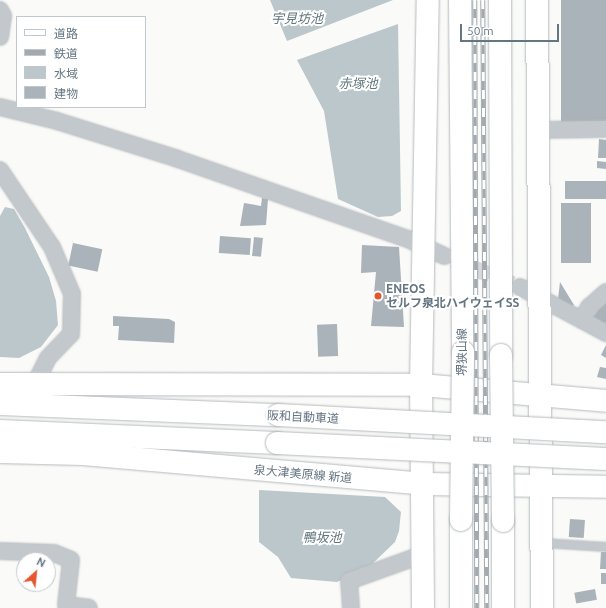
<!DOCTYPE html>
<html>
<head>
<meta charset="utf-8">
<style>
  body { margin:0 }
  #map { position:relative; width:606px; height:608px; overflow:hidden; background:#fafaf8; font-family:Ubuntu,"Noto Sans JP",sans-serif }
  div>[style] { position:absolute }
  .water>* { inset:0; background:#bbc7cb }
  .building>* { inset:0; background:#aab3b9; transform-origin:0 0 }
  .minor-tunnel>* { height:16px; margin-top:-8px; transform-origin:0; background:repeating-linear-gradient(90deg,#d5d9db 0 16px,transparent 0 24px) }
  .roads { filter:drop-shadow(0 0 1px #b5babe) drop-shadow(0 0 1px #b5babe) }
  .service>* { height:8px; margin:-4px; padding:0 4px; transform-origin:4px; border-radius:4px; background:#c3c8cc }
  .minor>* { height:16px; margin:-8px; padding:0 8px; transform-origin:8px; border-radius:8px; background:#c3c8cc }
  .primary>* { height:22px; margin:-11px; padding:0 11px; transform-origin:11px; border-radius:11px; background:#fff }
  .motorway>* { height:22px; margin:-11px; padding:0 11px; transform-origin:11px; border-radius:11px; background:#fff }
  .rail>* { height:4.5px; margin-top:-2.25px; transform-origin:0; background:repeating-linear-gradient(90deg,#fff 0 9px,#a2aab0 0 18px); box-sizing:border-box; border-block:1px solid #a2aab0 }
  .bridges { filter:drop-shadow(0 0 1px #b5babe) drop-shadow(0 0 1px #b5babe) }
  .primary-bridge>* { height:22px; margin:-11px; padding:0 11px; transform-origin:11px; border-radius:11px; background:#fff }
  .motorway-bridge>* { height:22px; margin:-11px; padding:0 11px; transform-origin:11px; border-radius:11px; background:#fff }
  .dots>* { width:11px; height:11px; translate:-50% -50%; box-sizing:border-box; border:2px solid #fff; border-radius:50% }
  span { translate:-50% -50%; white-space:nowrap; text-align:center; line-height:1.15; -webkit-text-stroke:4px #fff; paint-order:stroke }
  .poi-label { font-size:12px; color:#657683; font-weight:700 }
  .left { translate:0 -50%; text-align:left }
  .street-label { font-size:12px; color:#657683 }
  .water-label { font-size:13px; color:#60757c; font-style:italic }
  .legend { position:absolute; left:16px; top:16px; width:130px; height:92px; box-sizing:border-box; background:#fff; border:1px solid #c1c8cd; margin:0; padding:5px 7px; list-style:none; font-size:12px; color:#657683 }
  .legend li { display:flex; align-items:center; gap:8px; height:20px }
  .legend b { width:20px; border:1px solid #c1c8cd }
  .north { position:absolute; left:16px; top:552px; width:40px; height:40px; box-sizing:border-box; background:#fff; border:1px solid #c1c8cd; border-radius:50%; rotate:27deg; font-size:11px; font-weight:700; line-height:16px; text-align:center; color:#657683 }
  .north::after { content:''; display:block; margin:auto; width:14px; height:18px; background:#e4572e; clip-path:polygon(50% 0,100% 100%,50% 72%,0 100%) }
  .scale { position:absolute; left:460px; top:24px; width:99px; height:18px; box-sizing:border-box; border:2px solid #657683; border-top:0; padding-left:5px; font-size:12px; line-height:14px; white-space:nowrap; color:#657683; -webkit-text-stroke:3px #fff; paint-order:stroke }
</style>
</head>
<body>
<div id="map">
  <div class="water">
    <div style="clip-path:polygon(270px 0,393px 0,287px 41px)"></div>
    <div style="clip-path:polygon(398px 24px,401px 211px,392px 216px,378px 217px,338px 199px,324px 111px,297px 60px)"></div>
    <div style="clip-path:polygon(5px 207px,14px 209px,25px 228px,49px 277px,56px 301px,58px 325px,41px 347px,19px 358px,0 357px,0 216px)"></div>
    <div style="clip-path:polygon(259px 490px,385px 497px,401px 512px,399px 531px,395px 542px,370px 566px,337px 582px,291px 578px,278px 557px,259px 542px)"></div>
  </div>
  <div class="building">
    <div style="left:561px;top:0;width:45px;height:122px"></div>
    <div style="clip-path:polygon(599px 139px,606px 140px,606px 158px,598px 158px)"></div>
    <div style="clip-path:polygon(597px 161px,606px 162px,606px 169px,597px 168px)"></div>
    <div style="left:565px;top:181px;width:41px;height:18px"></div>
    <div style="clip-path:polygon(262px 198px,268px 199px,266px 225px,240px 226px,244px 203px,261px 206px)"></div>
    <div style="left:561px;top:203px;width:30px;height:60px"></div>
    <div style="left:220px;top:236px;width:31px;height:17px;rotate:4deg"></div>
    <div style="left:254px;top:237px;width:9px;height:19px;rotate:6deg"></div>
    <div style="left:73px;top:243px;width:30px;height:23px;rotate:12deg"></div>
    <div style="clip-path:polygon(362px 245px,399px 247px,404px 327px,371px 326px,376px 272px,361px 273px)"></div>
    <div style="clip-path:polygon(560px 282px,574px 305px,571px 307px,558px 299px)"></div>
    <div style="clip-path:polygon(606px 300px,606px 323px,603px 326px,592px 318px)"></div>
    <div style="clip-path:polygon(113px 316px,169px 319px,175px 322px,174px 343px,118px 340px,119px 326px,113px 326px)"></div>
    <div style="left:337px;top:324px;width:32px;height:20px;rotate:88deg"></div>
    <div style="clip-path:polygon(606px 345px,606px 358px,601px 355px)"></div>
    <div style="clip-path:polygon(600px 367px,606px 368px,606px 379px,597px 377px)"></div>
    <div style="left:570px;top:519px;width:15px;height:18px;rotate:4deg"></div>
    <div style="clip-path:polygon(601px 552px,606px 552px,606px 569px,600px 569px)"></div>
    <div style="left:601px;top:573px;width:5px;height:11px"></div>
    <div style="left:595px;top:589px;width:11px;height:21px;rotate:80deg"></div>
  </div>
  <div class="minor-tunnel">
    <div style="left:453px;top:260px;width:72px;rotate:21.9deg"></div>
  </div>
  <div class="roads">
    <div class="service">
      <div style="left:543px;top:543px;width:63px;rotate:3.6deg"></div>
    </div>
    <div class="minor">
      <div style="left:0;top:10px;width:7px;rotate:63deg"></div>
      <div style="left:3px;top:16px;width:21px;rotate:98deg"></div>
      <div style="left:0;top:107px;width:59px;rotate:13.8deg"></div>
      <div style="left:57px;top:121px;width:124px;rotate:17.4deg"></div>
      <div style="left:175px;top:158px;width:249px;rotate:19.2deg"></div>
      <div style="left:410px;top:240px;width:38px;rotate:25deg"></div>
      <div style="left:540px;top:130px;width:66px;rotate:-0.9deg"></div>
      <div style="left:0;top:170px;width:93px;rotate:56deg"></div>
      <div style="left:52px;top:247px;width:51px;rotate:66.9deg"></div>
      <div style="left:72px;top:294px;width:40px;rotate:91.4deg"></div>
      <div style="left:71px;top:334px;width:33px;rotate:134deg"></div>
      <div style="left:48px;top:358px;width:30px;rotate:117deg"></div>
      <div style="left:520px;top:287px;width:98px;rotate:28.1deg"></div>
      <div style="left:582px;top:320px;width:15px;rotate:-62deg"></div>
      <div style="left:589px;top:307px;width:23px;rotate:-41deg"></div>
      <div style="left:0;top:551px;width:54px;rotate:2.1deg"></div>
      <div style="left:54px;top:553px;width:18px;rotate:22deg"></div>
      <div style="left:71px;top:560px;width:45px;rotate:96.3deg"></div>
      <div style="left:66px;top:605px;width:23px;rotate:7deg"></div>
      <div style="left:351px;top:608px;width:27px;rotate:-94deg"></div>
      <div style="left:349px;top:581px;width:80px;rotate:-19.8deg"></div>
    </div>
    <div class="primary">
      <div style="left:460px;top:0;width:352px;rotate:89.5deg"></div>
      <div style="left:500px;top:0;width:355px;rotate:89.8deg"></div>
      <div style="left:537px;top:0;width:608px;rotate:89.53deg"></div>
      <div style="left:0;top:384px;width:421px;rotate:0.1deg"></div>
      <div style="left:421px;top:385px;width:186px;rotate:4.9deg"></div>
      <div style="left:0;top:452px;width:83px;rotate:1.4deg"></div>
      <div style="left:83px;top:454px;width:343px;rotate:5deg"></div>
      <div style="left:425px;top:484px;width:181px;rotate:0.9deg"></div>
      <div style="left:503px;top:521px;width:87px;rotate:90deg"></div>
      <div style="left:423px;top:608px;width:223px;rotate:-90.5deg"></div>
      <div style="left:421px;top:385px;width:385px;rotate:-89deg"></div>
      <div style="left:461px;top:608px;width:88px;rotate:-90deg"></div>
    </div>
    <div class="motorway">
      <div style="left:0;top:404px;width:278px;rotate:2.3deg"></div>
      <div style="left:0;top:431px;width:277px;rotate:2.5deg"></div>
    </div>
  </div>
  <div class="rail">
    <div style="left:475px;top:0;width:608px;rotate:89.81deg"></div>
    <div style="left:483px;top:0;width:608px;rotate:89.62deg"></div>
  </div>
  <div class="bridges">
    <div class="primary-bridge">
      <div style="left:501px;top:355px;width:166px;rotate:89.3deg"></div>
      <div style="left:461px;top:520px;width:168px;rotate:-89.3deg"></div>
    </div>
    <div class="motorway-bridge">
      <div style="left:278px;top:415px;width:328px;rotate:3deg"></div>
      <div style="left:277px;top:443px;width:329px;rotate:2.8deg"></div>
    </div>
  </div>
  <div class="dots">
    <div style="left:378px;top:296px;background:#e4572e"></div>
  </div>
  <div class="poi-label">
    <span class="left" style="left:386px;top:296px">ENEOS<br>セルフ泉北ハイウェイSS</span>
  </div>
  <div class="street-label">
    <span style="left:462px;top:352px;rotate:-90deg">堺狭山線</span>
    <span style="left:303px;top:417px;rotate:3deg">阪和自動車道</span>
    <span style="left:303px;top:474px;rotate:5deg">泉大津美原線 新道</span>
  </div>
  <div class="water-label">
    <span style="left:297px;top:18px">宇見坊池</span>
    <span style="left:358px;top:83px">赤塚池</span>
    <span style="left:322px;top:537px">鴨坂池</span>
  </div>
  <ul class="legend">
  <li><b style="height:5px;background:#fff"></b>道路</li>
  <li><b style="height:5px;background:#a2aab0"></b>鉄道</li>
  <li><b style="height:11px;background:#bbc7cb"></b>水域</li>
  <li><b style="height:11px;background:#aab3b9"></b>建物</li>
  </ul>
  <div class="north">N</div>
  <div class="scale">50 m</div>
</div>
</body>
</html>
